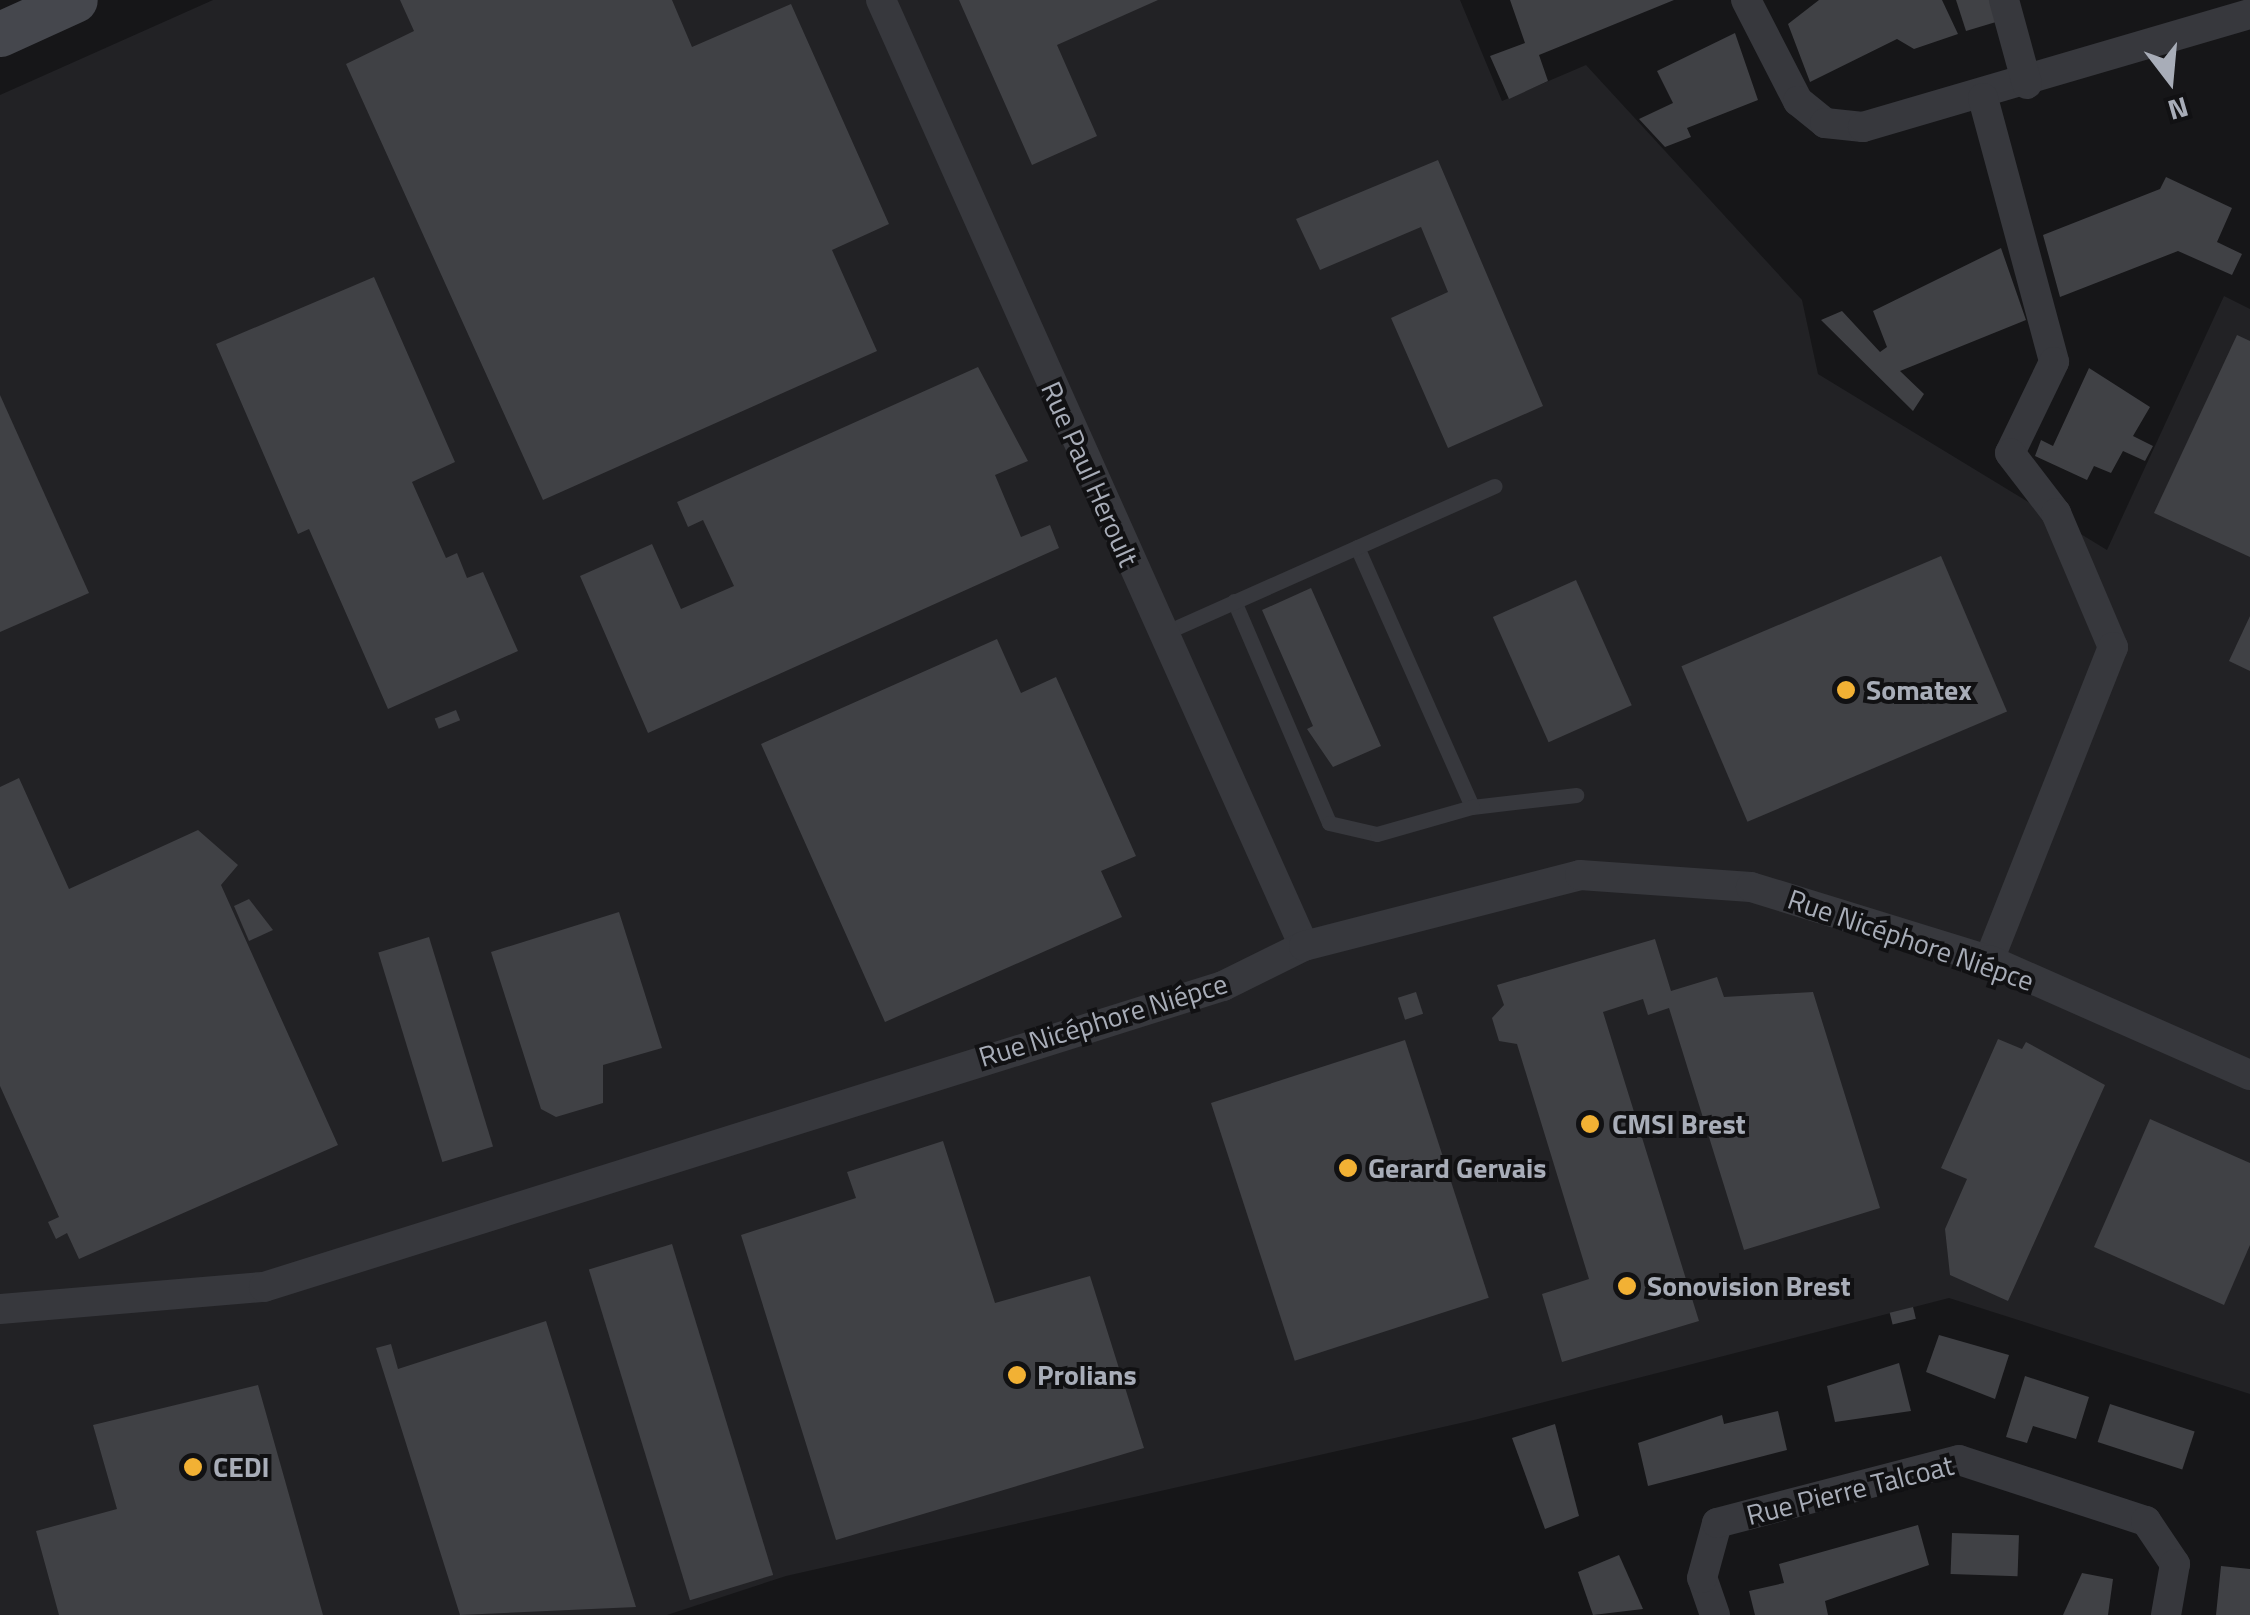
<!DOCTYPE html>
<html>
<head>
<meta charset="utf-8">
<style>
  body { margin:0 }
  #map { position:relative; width:2250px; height:1615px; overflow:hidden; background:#161618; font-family:"Titillium Web",sans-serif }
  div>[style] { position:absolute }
  .built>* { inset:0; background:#222225 }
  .building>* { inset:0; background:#404145; transform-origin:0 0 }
  .lane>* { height:15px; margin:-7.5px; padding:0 7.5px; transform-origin:7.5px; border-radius:7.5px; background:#37383d }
  .street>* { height:30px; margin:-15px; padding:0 15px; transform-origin:15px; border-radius:15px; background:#37383d }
  .secondary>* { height:45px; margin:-22.5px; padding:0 22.5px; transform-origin:22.5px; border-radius:22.5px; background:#45474d }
  .dots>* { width:28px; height:28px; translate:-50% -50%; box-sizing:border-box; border:5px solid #111113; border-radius:50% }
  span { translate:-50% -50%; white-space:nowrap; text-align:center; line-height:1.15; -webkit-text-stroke:8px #111113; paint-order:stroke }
  .street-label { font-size:28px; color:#a8adb8 }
  .poi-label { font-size:28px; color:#a8adb8; font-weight:700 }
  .left { translate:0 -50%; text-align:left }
  .north { position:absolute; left:2120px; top:30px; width:100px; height:100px; -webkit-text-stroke:8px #111113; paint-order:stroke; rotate:164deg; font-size:28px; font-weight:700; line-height:40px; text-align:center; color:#a8adb8 }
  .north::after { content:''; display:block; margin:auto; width:35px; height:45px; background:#a8adb8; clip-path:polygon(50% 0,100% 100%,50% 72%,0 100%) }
</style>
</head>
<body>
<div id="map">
  <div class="built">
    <div style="clip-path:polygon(213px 0,1460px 0,1502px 101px,1586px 65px,1802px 300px,1818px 374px,2107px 550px,2224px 296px,2250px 309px,2250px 1394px,1949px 1298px,1474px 1420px,786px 1576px,667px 1615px,0 1615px,0 95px)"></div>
  </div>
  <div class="building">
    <div style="clip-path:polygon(400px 0,672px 0,692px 47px,791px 4px,889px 224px,832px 250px,877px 351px,543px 500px,346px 64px,414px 31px)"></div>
    <div style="clip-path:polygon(959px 0,1158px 0,1057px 45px,1097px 136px,1032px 165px)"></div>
    <div style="clip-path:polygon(1510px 0,1674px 0,1539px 55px,1548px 81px,1509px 99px,1490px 56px,1525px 43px)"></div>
    <div style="clip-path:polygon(1819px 0,1942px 0,1958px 34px,1914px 49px,1897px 39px,1810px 82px,1788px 24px)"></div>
    <div style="clip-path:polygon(1956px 0,1990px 0,1996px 22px,1966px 31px)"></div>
    <div style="clip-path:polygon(1735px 33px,1758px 100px,1687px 128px,1691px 137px,1665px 147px,1639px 119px,1673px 103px,1657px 71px)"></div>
    <div style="clip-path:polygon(1438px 160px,1543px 406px,1448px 448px,1391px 318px,1448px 292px,1421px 227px,1320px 270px,1296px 219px)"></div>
    <div style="clip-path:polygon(2166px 177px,2232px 208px,2217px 242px,2242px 254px,2232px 275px,2178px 251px,2060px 297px,2043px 235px,2160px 189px)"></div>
    <div style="clip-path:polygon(2001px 248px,2026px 320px,1900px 371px,1924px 394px,1913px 411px,1821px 320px,1842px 311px,1880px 352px,1887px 347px,1873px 311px)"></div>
    <div style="clip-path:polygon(374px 277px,455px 462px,412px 482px,446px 558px,457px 553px,467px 578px,483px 572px,518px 651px,388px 709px,309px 529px,298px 534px,216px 344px)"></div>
    <div style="clip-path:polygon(2237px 335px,2250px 341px,2250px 557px,2154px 513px)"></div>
    <div style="clip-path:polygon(978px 367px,1028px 461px,995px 475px,1021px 537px,1050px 525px,1059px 548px,648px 733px,580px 576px,652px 544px,681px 609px,734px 586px,703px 520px,688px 527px,677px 502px)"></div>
    <div style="clip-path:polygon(2089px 368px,2150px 407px,2133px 436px,2153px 446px,2145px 461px,2123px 451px,2111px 473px,2094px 466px,2087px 480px,2035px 456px,2041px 440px,2053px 446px)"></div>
    <div style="clip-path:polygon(0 395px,89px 593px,0 632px)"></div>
    <div style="left:1941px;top:556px;width:169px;height:282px;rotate:67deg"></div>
    <div style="left:1576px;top:580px;width:137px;height:91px;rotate:66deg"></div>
    <div style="clip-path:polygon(1311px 588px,1381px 746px,1333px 767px,1307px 729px,1313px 726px,1262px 610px)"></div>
    <div style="clip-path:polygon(2250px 616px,2250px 671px,2229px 661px)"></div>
    <div style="clip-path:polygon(997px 639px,1021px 693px,1056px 677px,1136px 856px,1101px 871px,1122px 917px,885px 1022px,761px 744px)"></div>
    <div style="left:456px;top:710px;width:11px;height:23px;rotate:68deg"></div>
    <div style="clip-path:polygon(19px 778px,69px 889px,198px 830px,238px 865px,221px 885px,338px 1145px,79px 1259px,67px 1233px,56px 1239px,48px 1222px,59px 1217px,0 1086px,0 787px)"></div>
    <div style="clip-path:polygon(249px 899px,273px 930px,249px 941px,234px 906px)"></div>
    <div style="clip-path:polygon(619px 912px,662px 1048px,603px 1065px,603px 1103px,556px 1117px,541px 1109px,491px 952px)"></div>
    <div style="left:429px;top:937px;width:219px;height:53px;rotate:73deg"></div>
    <div style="clip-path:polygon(1655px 939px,1671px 991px,1717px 977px,1724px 997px,1813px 992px,1880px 1208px,1744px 1250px,1669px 1008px,1648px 1015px,1643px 999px,1603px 1012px,1699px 1321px,1562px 1362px,1542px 1294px,1589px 1279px,1517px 1044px,1499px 1041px,1492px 1018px,1504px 1005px,1497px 985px)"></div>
    <div style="left:1416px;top:992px;width:23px;height:19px;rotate:72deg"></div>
    <div style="clip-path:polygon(1998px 1039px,2022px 1049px,2026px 1042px,2105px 1085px,2008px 1301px,1950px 1275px,1945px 1229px,1967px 1179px,1941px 1168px)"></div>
    <div style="left:1405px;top:1040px;width:271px;height:204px;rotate:72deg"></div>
    <div style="clip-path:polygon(2150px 1119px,2250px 1163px,2250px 1245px,2224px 1305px,2094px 1247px)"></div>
    <div style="clip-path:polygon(943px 1141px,995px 1303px,1090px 1276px,1144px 1448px,836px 1540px,741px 1235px,856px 1198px,847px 1172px)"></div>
    <div style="left:672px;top:1244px;width:346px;height:87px;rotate:73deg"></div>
    <div style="left:1913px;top:1307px;width:12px;height:24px;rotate:76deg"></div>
    <div style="clip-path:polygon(546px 1321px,636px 1607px,460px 1615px,376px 1348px,391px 1344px,398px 1369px)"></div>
    <div style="clip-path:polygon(1939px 1335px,2009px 1355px,1995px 1399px,1926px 1372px)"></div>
    <div style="clip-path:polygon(1899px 1363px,1911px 1411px,1835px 1422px,1827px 1386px)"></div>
    <div style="clip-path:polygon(2025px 1376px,2089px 1397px,2076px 1439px,2033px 1426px,2027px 1443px,2006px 1437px)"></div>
    <div style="clip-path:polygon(258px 1385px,323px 1615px,59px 1615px,36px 1531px,117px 1509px,93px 1425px)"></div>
    <div style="left:2110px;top:1404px;width:89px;height:40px;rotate:18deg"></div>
    <div style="clip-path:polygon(1778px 1411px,1787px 1450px,1648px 1486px,1638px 1443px,1722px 1415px,1724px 1424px)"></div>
    <div style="clip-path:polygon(1555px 1424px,1579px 1516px,1545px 1529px,1512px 1438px)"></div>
    <div style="clip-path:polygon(1918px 1525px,1929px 1565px,1825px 1601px,1828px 1615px,1755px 1615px,1749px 1591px,1784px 1583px,1779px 1564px)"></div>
    <div style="left:1952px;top:1533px;width:67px;height:41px;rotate:2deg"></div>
    <div style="clip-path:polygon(1619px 1555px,1643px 1609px,1593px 1615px,1578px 1572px)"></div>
    <div style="clip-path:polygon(2221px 1566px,2250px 1569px,2250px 1615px,2216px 1615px)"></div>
    <div style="clip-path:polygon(2082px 1573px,2113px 1579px,2108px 1615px,2063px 1615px)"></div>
  </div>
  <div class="lane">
    <div style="left:1357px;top:547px;width:284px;rotate:66.1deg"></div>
    <div style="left:1472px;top:807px;width:105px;rotate:-6.6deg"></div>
    <div style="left:1234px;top:601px;width:241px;rotate:66.8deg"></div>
    <div style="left:1329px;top:823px;width:49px;rotate:12.9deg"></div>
    <div style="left:1377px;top:834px;width:99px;rotate:-15.9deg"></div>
    <div style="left:1162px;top:634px;width:364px;rotate:-24deg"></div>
  </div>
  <div class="street">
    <div style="left:881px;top:0;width:1036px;rotate:65.91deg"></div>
    <div style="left:1746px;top:0;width:114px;rotate:62.8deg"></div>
    <div style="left:1798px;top:101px;width:35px;rotate:39deg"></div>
    <div style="left:1825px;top:123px;width:38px;rotate:6deg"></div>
    <div style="left:1863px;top:127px;width:403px;rotate:-16.3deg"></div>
    <div style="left:2004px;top:0;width:87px;rotate:74.7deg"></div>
    <div style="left:1983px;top:98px;width:273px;rotate:74.9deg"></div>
    <div style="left:2054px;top:362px;width:101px;rotate:115.8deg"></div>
    <div style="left:2010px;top:453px;width:76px;rotate:52.5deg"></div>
    <div style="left:2056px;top:513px;width:146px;rotate:67deg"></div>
    <div style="left:2113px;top:647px;width:337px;rotate:111.6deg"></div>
    <div style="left:0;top:1309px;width:265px;rotate:-4.8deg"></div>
    <div style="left:264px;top:1287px;width:1005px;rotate:-17.43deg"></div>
    <div style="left:1223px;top:986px;width:90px;rotate:-26.3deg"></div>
    <div style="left:1304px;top:946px;width:285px;rotate:-14.4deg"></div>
    <div style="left:1580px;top:875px;width:171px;rotate:4deg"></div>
    <div style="left:1751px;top:887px;width:249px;rotate:17.1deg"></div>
    <div style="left:1989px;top:960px;width:285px;rotate:23.8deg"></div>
    <div style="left:1715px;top:1615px;width:39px;rotate:-109deg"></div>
    <div style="left:1702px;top:1578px;width:57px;rotate:-74.7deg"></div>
    <div style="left:1717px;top:1523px;width:250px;rotate:-14.6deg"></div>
    <div style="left:1959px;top:1460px;width:197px;rotate:18.1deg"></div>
    <div style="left:2146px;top:1521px;width:52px;rotate:56deg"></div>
    <div style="left:2175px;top:1564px;width:52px;rotate:100deg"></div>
  </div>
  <div class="secondary">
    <div style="left:0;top:34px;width:82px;rotate:-24.4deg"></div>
  </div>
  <div class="dots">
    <div style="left:1846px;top:690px;background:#f2b134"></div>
    <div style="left:1590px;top:1124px;background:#f2b134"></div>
    <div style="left:1348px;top:1168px;background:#f2b134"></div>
    <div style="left:1627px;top:1286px;background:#f2b134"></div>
    <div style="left:1017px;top:1375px;background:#f2b134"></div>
    <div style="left:193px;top:1467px;background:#f2b134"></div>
  </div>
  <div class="street-label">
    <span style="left:1090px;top:474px;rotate:66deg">Rue Paul Heroult</span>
    <span style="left:1911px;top:940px;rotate:19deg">Rue Nicéphore Niépce</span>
    <span style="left:1103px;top:1020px;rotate:-17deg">Rue Nicéphore Niépce</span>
    <span style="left:1850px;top:1490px;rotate:-14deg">Rue Pierre Talcoat</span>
  </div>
  <div class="poi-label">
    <span class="left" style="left:1866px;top:690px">Somatex</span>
    <span class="left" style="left:1612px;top:1124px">CMSI Brest</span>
    <span class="left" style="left:1368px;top:1168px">Gerard Gervais</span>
    <span class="left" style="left:1647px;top:1286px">Sonovision Brest</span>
    <span class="left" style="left:1037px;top:1375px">Prolians</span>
    <span class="left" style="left:213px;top:1467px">CEDI</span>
  </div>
  <div class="north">N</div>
</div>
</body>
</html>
